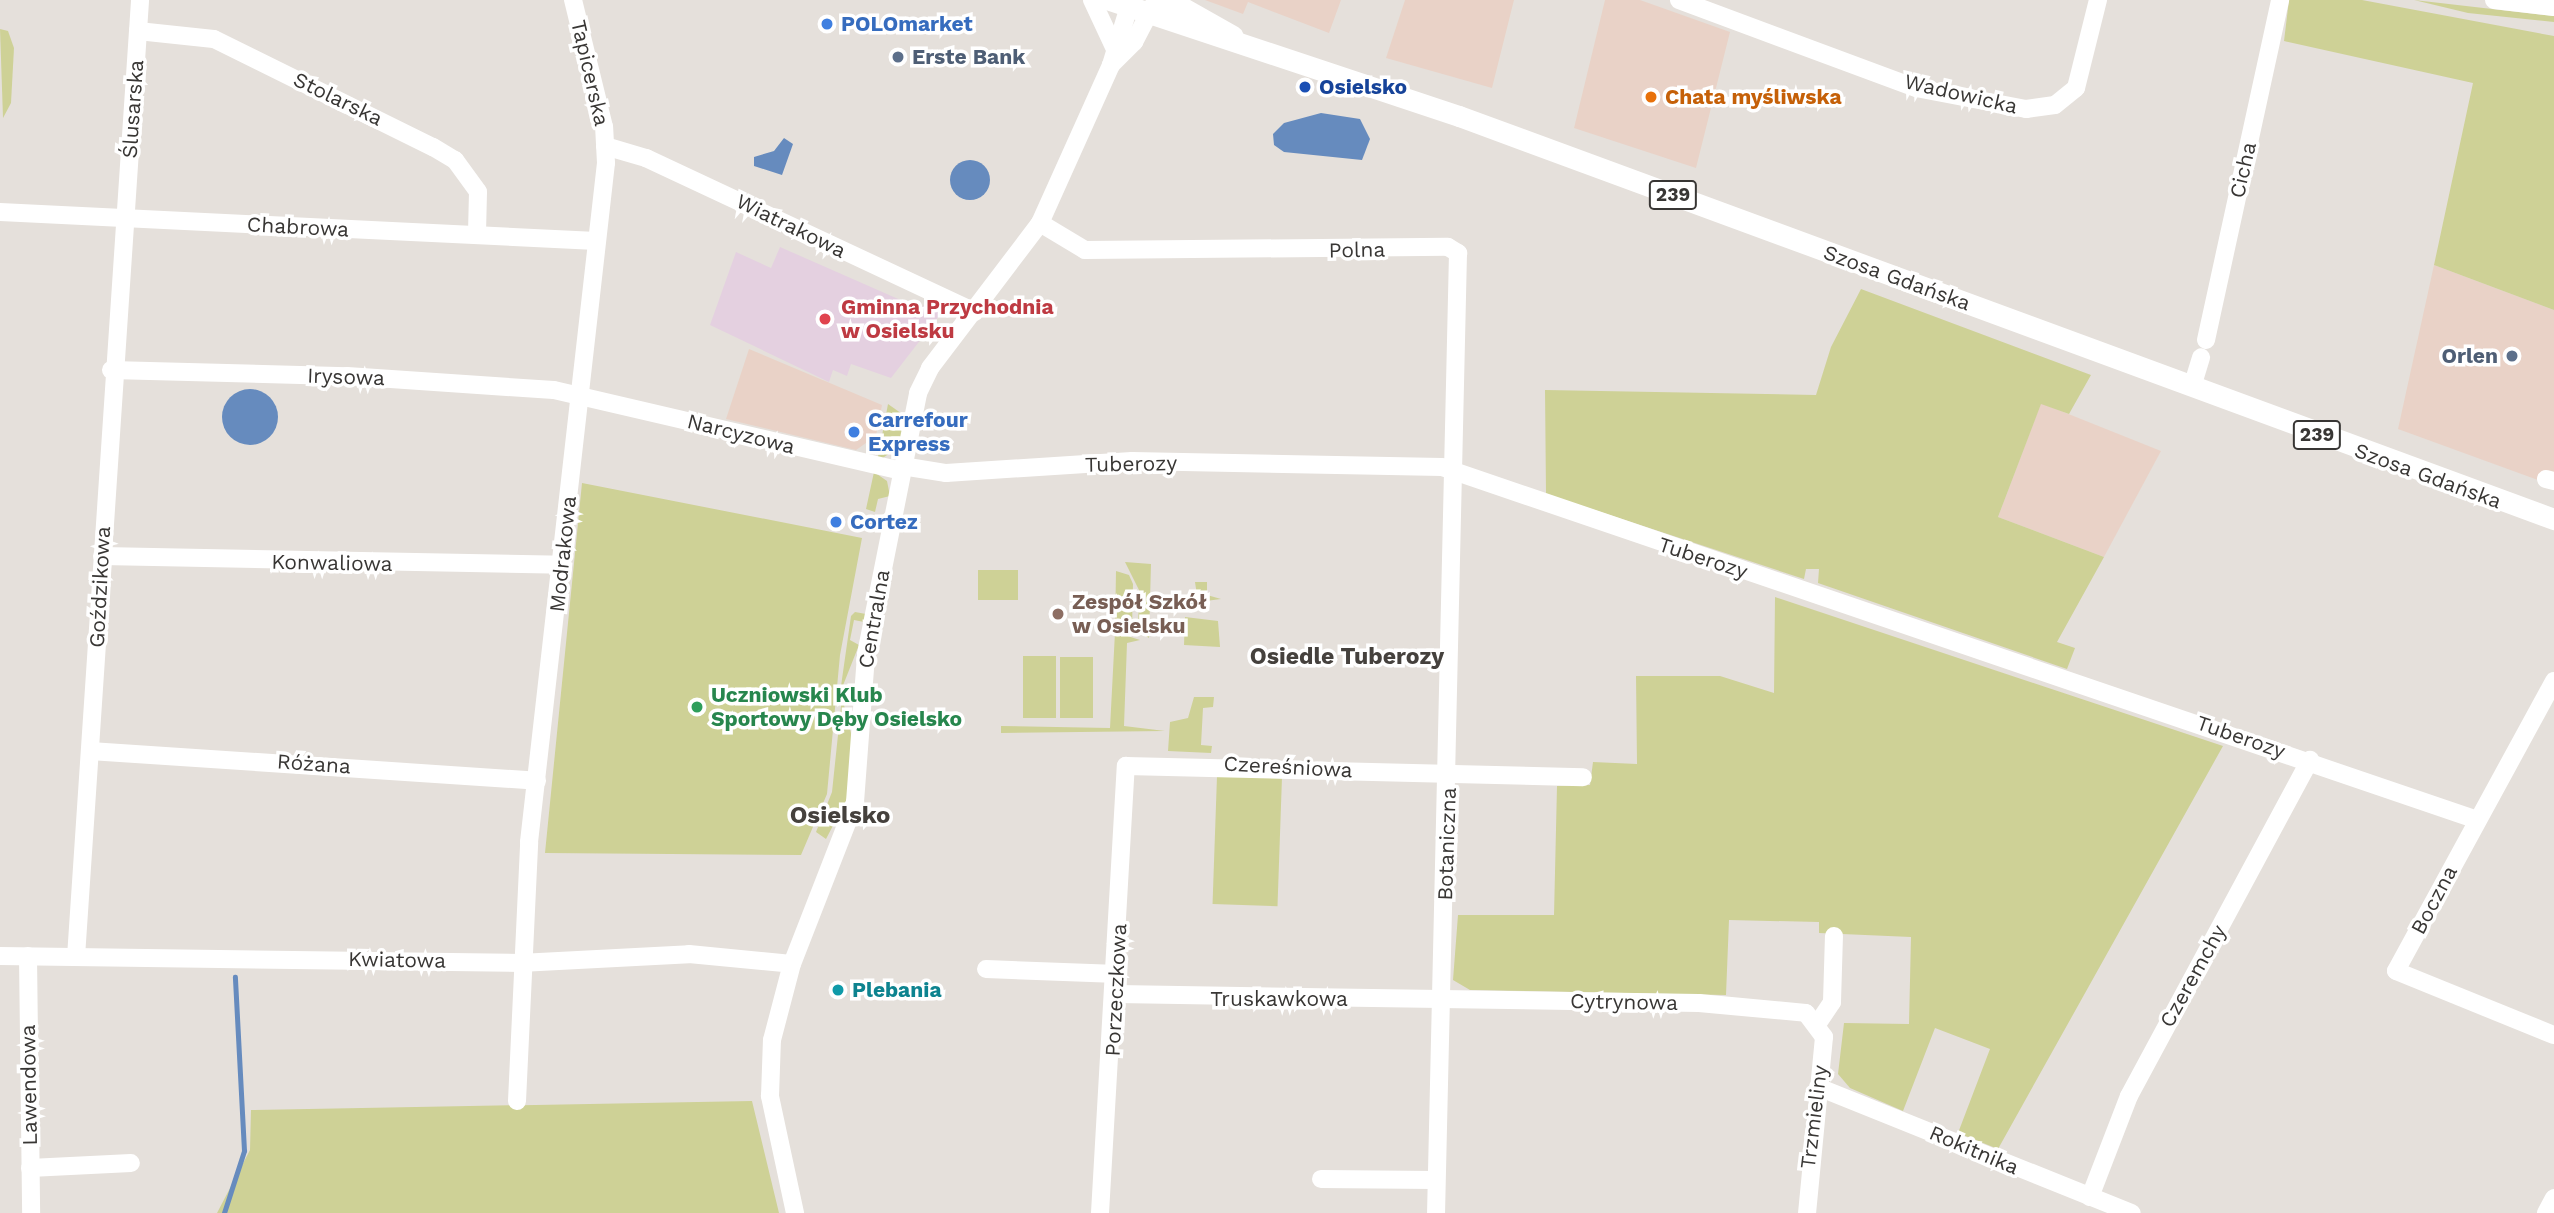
<!DOCTYPE html>
<html>
<head>
<meta charset="utf-8">
<style>
  body { margin:0 }
  #map { position:relative; width:2554px; height:1213px; overflow:hidden; background:#e5e0db; font-family:"Work Sans",sans-serif }
  div>[style] { position:absolute }
  .commercial>* { inset:0; background:#e9d2c7 }
  .medical>* { inset:0; background:#e4d0e0 }
  .green>* { inset:0; background:#ced196; transform-origin:0 0 }
  .water>* { inset:0; background:#668bbe }
  .round { border-radius:50% }
  .stream>* { height:4.5px; margin:-2.25px; padding:0 2.25px; transform-origin:2.25px; border-radius:2.25px; background:#668bbe }
  .minor>* { height:18px; margin:-9px; padding:0 9px; transform-origin:9px; border-radius:9px; background:#fff }
  .major>* { height:21px; margin:-10.5px; padding:0 10.5px; transform-origin:10.5px; border-radius:10.5px; background:#fff }
  .dots>* { width:19px; height:19px; translate:-50% -50%; box-sizing:border-box; border:4px solid #fff; border-radius:50% }
  span { translate:-50% -50%; white-space:nowrap; text-align:center; line-height:1.15; -webkit-text-stroke:7px #fff; paint-order:stroke }
  .shield-label span { padding:2px 5px; background:#fff; border:2px solid; border-radius:5px; -webkit-text-stroke-width:0 }
  .shield-label { font-size:19px; color:#383634; font-weight:700 }
  .shop-label { font-size:21px; color:#366cbe; font-weight:700 }
  .left { translate:0 -50%; text-align:left }
  .service-label { font-size:21px; color:#4e5e75; font-weight:700 }
  .right { translate:-100% -50%; text-align:right }
  .street-label { font-size:21px; color:#383634 }
  .transit-label { font-size:21px; color:#164399; font-weight:700 }
  .food-label { font-size:21px; color:#c56008; font-weight:700 }
  .health-label { font-size:21px; color:#be3a42; font-weight:700 }
  .education-label { font-size:21px; color:#785e54; font-weight:700 }
  .leisure-label { font-size:21px; color:#27864d; font-weight:700 }
  .culture-label { font-size:21px; color:#0d838f; font-weight:700 }
  .neighbourhood-label { font-size:23px; color:#45413d; font-weight:700 }
  .quarter-label { font-size:24px; color:#45413d; font-weight:700 }
</style>
</head>
<body>
<div id="map">
  <div class="commercial">
    <div style="clip-path:polygon(1205px 0,1341px 0,1329px 33px,1248px 2px,1243px 14px)"></div>
    <div style="clip-path:polygon(1405px 0,1514px 0,1492px 88px,1386px 58px)"></div>
    <div style="clip-path:polygon(1605px 0,1640px 0,1730px 32px,1696px 168px,1574px 128px)"></div>
    <div style="clip-path:polygon(2434px 265px,2554px 310px,2554px 486px,2398px 429px)"></div>
    <div style="clip-path:polygon(749px 349px,882px 405px,876px 436px,856px 450px,726px 419px)"></div>
    <div style="clip-path:polygon(2041px 403px,2161px 451px,2104px 557px,1998px 517px)"></div>
  </div>
  <div class="medical">
    <div style="clip-path:polygon(780px 247px,921px 309px,927px 301px,942px 312px,891px 378px,851px 364px,847px 376px,833px 370px,829px 382px,710px 325px,736px 252px,771px 268px)"></div>
  </div>
  <div class="green">
    <div style="clip-path:polygon(2289px 0,2362px 0,2554px 36px,2554px 310px,2434px 265px,2473px 83px,2284px 41px)"></div>
    <div style="clip-path:polygon(2414px 0,2554px 16px,2554px 22px,2468px 13px)"></div>
    <div style="clip-path:polygon(0 29px,8px 31px,14px 48px,11px 103px,3px 118px)"></div>
    <div style="clip-path:polygon(1861px 289px,2091px 375px,2069px 414px,2041px 404px,1998px 517px,2104px 557px,2057px 642px,2075px 648px,2067px 669px,1818px 583px,1819px 569px,1806px 569px,1804px 579px,1546px 494px,1545px 390px,1816px 395px,1831px 347px)"></div>
    <div style="clip-path:polygon(888px 404px,905px 416px,900px 446px,877px 462px)"></div>
    <div style="clip-path:polygon(874px 472px,887px 481px,890px 496px,878px 499px,875px 512px,866px 509px)"></div>
    <div style="clip-path:polygon(582px 483px,862px 538px,840px 655px,827px 794px,801px 855px,545px 853px)"></div>
    <div style="clip-path:polygon(1125px 562px,1151px 564px,1149px 638px,1138px 631px,1139px 590px)"></div>
    <div style="left:978px;top:570px;width:40px;height:30px"></div>
    <div style="clip-path:polygon(1116px 571px,1129px 575px,1133px 584px,1132px 629px,1115px 629px)"></div>
    <div style="clip-path:polygon(1195px 582px,1207px 582px,1207px 595px,1221px 599px,1198px 602px)"></div>
    <div style="clip-path:polygon(1775px 597px,2223px 746px,1998px 1149px,1958px 1133px,1990px 1049px,1935px 1028px,1903px 1111px,1850px 1088px,1838px 1074px,1844px 1023px,1909px 1024px,1911px 937px,1819px 933px,1819px 922px,1729px 920px,1726px 995px,1470px 990px,1453px 980px,1458px 915px,1554px 915px,1557px 786px,1590px 785px,1593px 762px,1637px 764px,1636px 676px,1720px 676px,1774px 693px)"></div>
    <div style="clip-path:polygon(855px 612px,866px 614px,864px 622px,854px 620px,850px 640px,859px 645px,840px 693px,851px 616px)"></div>
    <div style="clip-path:polygon(1185px 617px,1218px 621px,1220px 647px,1184px 645px)"></div>
    <div style="clip-path:polygon(1115px 632px,1140px 640px,1127px 643px,1124px 726px,1165px 731px,1001px 733px,1001px 726px,1110px 728px)"></div>
    <div style="left:1023px;top:656px;width:33px;height:62px"></div>
    <div style="left:1060px;top:657px;width:33px;height:61px"></div>
    <div style="clip-path:polygon(842px 697px,852px 737px,849px 795px,826px 839px,816px 832px,832px 792px)"></div>
    <div style="clip-path:polygon(1194px 697px,1214px 697px,1213px 707px,1203px 708px,1201px 745px,1212px 746px,1211px 753px,1168px 751px,1170px 722px,1188px 718px)"></div>
    <div style="left:1217px;top:776px;width:65px;height:128px;rotate:2deg"></div>
    <div style="clip-path:polygon(752px 1101px,779px 1213px,217px 1213px,250px 1150px,251px 1110px)"></div>
  </div>
  <div class="water">
    <div style="clip-path:polygon(1321px 113px,1360px 119px,1370px 139px,1362px 160px,1284px 152px,1274px 145px,1273px 134px,1284px 123px)"></div>
    <div style="clip-path:polygon(784px 138px,793px 144px,782px 175px,754px 166px,754px 157px,774px 151px)"></div>
    <div class="round" style="left:950px;top:160px;width:40px;height:40px"></div>
    <div class="round" style="left:222px;top:389px;width:56px;height:56px"></div>
  </div>
  <div class="stream">
    <div style="left:224px;top:1213px;width:65px;rotate:-72.1deg"></div>
    <div style="left:244px;top:1151px;width:174px;rotate:-93deg"></div>
  </div>
  <div class="minor">
    <div style="left:1092px;top:0;width:52px;rotate:64.9deg"></div>
    <div style="left:1679px;top:0;width:253px;rotate:20.4deg"></div>
    <div style="left:1916px;top:88px;width:112px;rotate:10.8deg"></div>
    <div style="left:2026px;top:109px;width:29px;rotate:-8deg"></div>
    <div style="left:2055px;top:105px;width:27px;rotate:-39deg"></div>
    <div style="left:2076px;top:88px;width:91px;rotate:-76deg"></div>
    <div style="left:2494px;top:0;width:60px;rotate:6.7deg"></div>
    <div style="left:138px;top:31px;width:76px;rotate:6deg"></div>
    <div style="left:214px;top:39px;width:244px;rotate:26.3deg"></div>
    <div style="left:433px;top:147px;width:26px;rotate:31deg"></div>
    <div style="left:455px;top:160px;width:39px;rotate:54deg"></div>
    <div style="left:478px;top:192px;width:42px;rotate:91.4deg"></div>
    <div style="left:1111px;top:65px;width:33px;rotate:-45deg"></div>
    <div style="left:1134px;top:42px;width:47px;rotate:-62.4deg"></div>
    <div style="left:605px;top:146px;width:43px;rotate:16.3deg"></div>
    <div style="left:646px;top:158px;width:363px;rotate:25.1deg"></div>
    <div style="left:0;top:212px;width:597px;rotate:2.79deg"></div>
    <div style="left:1040px;top:223px;width:52px;rotate:31deg"></div>
    <div style="left:1085px;top:250px;width:363px;rotate:-0.5deg"></div>
    <div style="left:1448px;top:247px;width:12px;rotate:31deg"></div>
    <div style="left:1458px;top:253px;width:960px;rotate:91.31deg"></div>
    <div style="left:2206px;top:340px;width:348px;rotate:-77.7deg"></div>
    <div style="left:111px;top:370px;width:236px;rotate:1.5deg"></div>
    <div style="left:347px;top:376px;width:207px;rotate:3.9deg"></div>
    <div style="left:554px;top:390px;width:356px;rotate:13.1deg"></div>
    <div style="left:2192px;top:387px;width:31px;rotate:-73deg"></div>
    <div style="left:902px;top:466px;width:45px;rotate:9deg"></div>
    <div style="left:946px;top:473px;width:186px;rotate:-3.7deg"></div>
    <div style="left:1132px;top:461px;width:310px;rotate:1.1deg"></div>
    <div style="left:1442px;top:467px;width:1094px;rotate:18.83deg"></div>
    <div style="left:2546px;top:479px;width:8px;rotate:14deg"></div>
    <div style="left:102px;top:556px;width:461px;rotate:1.1deg"></div>
    <div style="left:2554px;top:681px;width:330px;rotate:118.6deg"></div>
    <div style="left:2396px;top:971px;width:170px;rotate:22.1deg"></div>
    <div style="left:90px;top:751px;width:448px;rotate:3.8deg"></div>
    <div style="left:0;top:956px;width:520px;rotate:0.77deg"></div>
    <div style="left:520px;top:963px;width:169px;rotate:-3deg"></div>
    <div style="left:689px;top:954px;width:103px;rotate:5.5deg"></div>
    <div style="left:28px;top:956px;width:257px;rotate:89.3deg"></div>
    <div style="left:76px;top:957px;width:959px;rotate:-86.17deg"></div>
    <div style="left:986px;top:969px;width:132px;rotate:2.2deg"></div>
    <div style="left:1117px;top:994px;width:582px;rotate:0.89deg"></div>
    <div style="left:1699px;top:1003px;width:107px;rotate:5.3deg"></div>
    <div style="left:1806px;top:1013px;width:30px;rotate:53deg"></div>
    <div style="left:1824px;top:1037px;width:177px;rotate:95.5deg"></div>
    <div style="left:1818px;top:1023px;width:25px;rotate:-56deg"></div>
    <div style="left:1832px;top:1002px;width:66px;rotate:-88.3deg"></div>
    <div style="left:1818px;top:1087px;width:338px;rotate:21.9deg"></div>
    <div style="left:517px;top:1101px;width:259px;rotate:-87.3deg"></div>
    <div style="left:529px;top:842px;width:683px;rotate:-83.53deg"></div>
    <div style="left:606px;top:163px;width:36px;rotate:-93deg"></div>
    <div style="left:604px;top:127px;width:131px;rotate:-103.7deg"></div>
    <div style="left:30px;top:1168px;width:101px;rotate:-2.8deg"></div>
    <div style="left:1321px;top:1179px;width:114px;rotate:0.5deg"></div>
    <div style="left:2090px;top:1197px;width:108px;rotate:-68.9deg"></div>
    <div style="left:2129px;top:1096px;width:382px;rotate:-61.7deg"></div>
    <div style="left:795px;top:1213px;width:120px;rotate:-102.1deg"></div>
    <div style="left:770px;top:1096px;width:56px;rotate:-88deg"></div>
    <div style="left:772px;top:1040px;width:79px;rotate:-75.3deg"></div>
    <div style="left:792px;top:964px;width:174px;rotate:-68.7deg"></div>
    <div style="left:855px;top:802px;width:148px;rotate:-85.7deg"></div>
    <div style="left:866px;top:654px;width:266px;rotate:-78.7deg"></div>
    <div style="left:918px;top:393px;width:28px;rotate:-64deg"></div>
    <div style="left:930px;top:368px;width:182px;rotate:-52.8deg"></div>
    <div style="left:1040px;top:223px;width:173px;rotate:-65.8deg"></div>
    <div style="left:1111px;top:65px;width:68px;rotate:-72.9deg"></div>
    <div style="left:1100px;top:1213px;width:448px;rotate:-86.7deg"></div>
    <div style="left:1126px;top:766px;width:457px;rotate:1.4deg"></div>
    <div style="left:2546px;top:1213px;width:17px;rotate:-62deg"></div>
  </div>
  <div class="major">
    <div style="left:1110px;top:0;width:368px;rotate:18.4deg"></div>
    <div style="left:1459px;top:116px;width:1167px;rotate:20.21deg"></div>
    <div style="left:1169px;top:0;width:73px;rotate:29.4deg"></div>
  </div>
  <div class="dots">
    <div style="left:827px;top:24px;background:#3f7fe0"></div>
    <div style="left:898px;top:57px;background:#5c6f8a"></div>
    <div style="left:1305px;top:87px;background:#1a4fb4"></div>
    <div style="left:1651px;top:97px;background:#e8710a"></div>
    <div style="left:825px;top:319px;background:#e0444e"></div>
    <div style="left:2512px;top:356px;background:#5c6f8a"></div>
    <div style="left:854px;top:432px;background:#3f7fe0"></div>
    <div style="left:836px;top:522px;background:#3f7fe0"></div>
    <div style="left:1058px;top:614px;background:#8d6e63"></div>
    <div style="left:697px;top:707px;background:#2e9e5b"></div>
    <div style="left:838px;top:990px;background:#0f9aa8"></div>
  </div>
  <div class="shield-label">
    <span style="left:1673px;top:195px">239</span>
    <span style="left:2317px;top:435px">239</span>
  </div>
  <div class="shop-label">
    <span class="left" style="left:841px;top:24px">POLOmarket</span>
    <span class="left" style="left:868px;top:432px">Carrefour<br>Express</span>
    <span class="left" style="left:850px;top:522px">Cortez</span>
  </div>
  <div class="service-label">
    <span class="left" style="left:912px;top:57px">Erste Bank</span>
    <span class="right" style="left:2498px;top:356px">Orlen</span>
  </div>
  <div class="street-label">
    <span style="left:590px;top:73px;rotate:77deg">Tapicerska</span>
    <span style="left:1961px;top:94px;rotate:13deg">Wadowicka</span>
    <span style="left:338px;top:99px;rotate:26deg">Stolarska</span>
    <span style="left:133px;top:109px;rotate:-86deg">Ślusarska</span>
    <span style="left:2243px;top:170px;rotate:-77deg">Cicha</span>
    <span style="left:791px;top:226px;rotate:26deg">Wiatrakowa</span>
    <span style="left:298px;top:227px;rotate:3deg">Chabrowa</span>
    <span style="left:1357px;top:250px;rotate:-1deg">Polna</span>
    <span style="left:1897px;top:278px;rotate:20deg">Szosa Gdańska</span>
    <span style="left:346px;top:377px;rotate:2deg">Irysowa</span>
    <span style="left:741px;top:434px;rotate:14deg">Narcyzowa</span>
    <span style="left:1131px;top:464px;rotate:-1deg">Tuberozy</span>
    <span style="left:2428px;top:476px;rotate:20deg">Szosa Gdańska</span>
    <span style="left:563px;top:554px;rotate:-84deg">Modrakowa</span>
    <span style="left:1703px;top:558px;rotate:18deg">Tuberozy</span>
    <span style="left:332px;top:563px;rotate:1deg">Konwaliowa</span>
    <span style="left:100px;top:587px;rotate:-87deg">Goździkowa</span>
    <span style="left:874px;top:619px;rotate:-80deg">Centralna</span>
    <span style="left:2241px;top:737px;rotate:19deg">Tuberozy</span>
    <span style="left:314px;top:764px;rotate:4deg">Różana</span>
    <span style="left:1288px;top:767px;rotate:3deg">Czereśniowa</span>
    <span style="left:1447px;top:844px;rotate:-88deg">Botaniczna</span>
    <span style="left:2434px;top:900px;rotate:-62deg">Boczna</span>
    <span style="left:397px;top:960px;rotate:1deg">Kwiatowa</span>
    <span style="left:2193px;top:976px;rotate:-61deg">Czeremchy</span>
    <span style="left:1116px;top:990px;rotate:-87deg">Porzeczkowa</span>
    <span style="left:1279px;top:999px">Truskawkowa</span>
    <span style="left:1624px;top:1002px;rotate:1deg">Cytrynowa</span>
    <span style="left:29px;top:1085px;rotate:-91deg">Lawendowa</span>
    <span style="left:1814px;top:1117px;rotate:-83deg">Trzmieliny</span>
    <span style="left:1974px;top:1150px;rotate:23deg">Rokitnika</span>
  </div>
  <div class="transit-label">
    <span class="left" style="left:1319px;top:87px">Osielsko</span>
  </div>
  <div class="food-label">
    <span class="left" style="left:1665px;top:97px">Chata myśliwska</span>
  </div>
  <div class="health-label">
    <span class="left" style="left:841px;top:319px">Gminna Przychodnia<br>w Osielsku</span>
  </div>
  <div class="education-label">
    <span class="left" style="left:1072px;top:614px">Zespół Szkół<br>w Osielsku</span>
  </div>
  <div class="leisure-label">
    <span class="left" style="left:711px;top:707px">Uczniowski Klub<br>Sportowy Dęby Osielsko</span>
  </div>
  <div class="culture-label">
    <span class="left" style="left:852px;top:990px">Plebania</span>
  </div>
  <div class="neighbourhood-label">
    <span style="left:1347px;top:657px">Osiedle Tuberozy</span>
  </div>
  <div class="quarter-label">
    <span style="left:840px;top:816px">Osielsko</span>
  </div>
</div>
</body>
</html>
